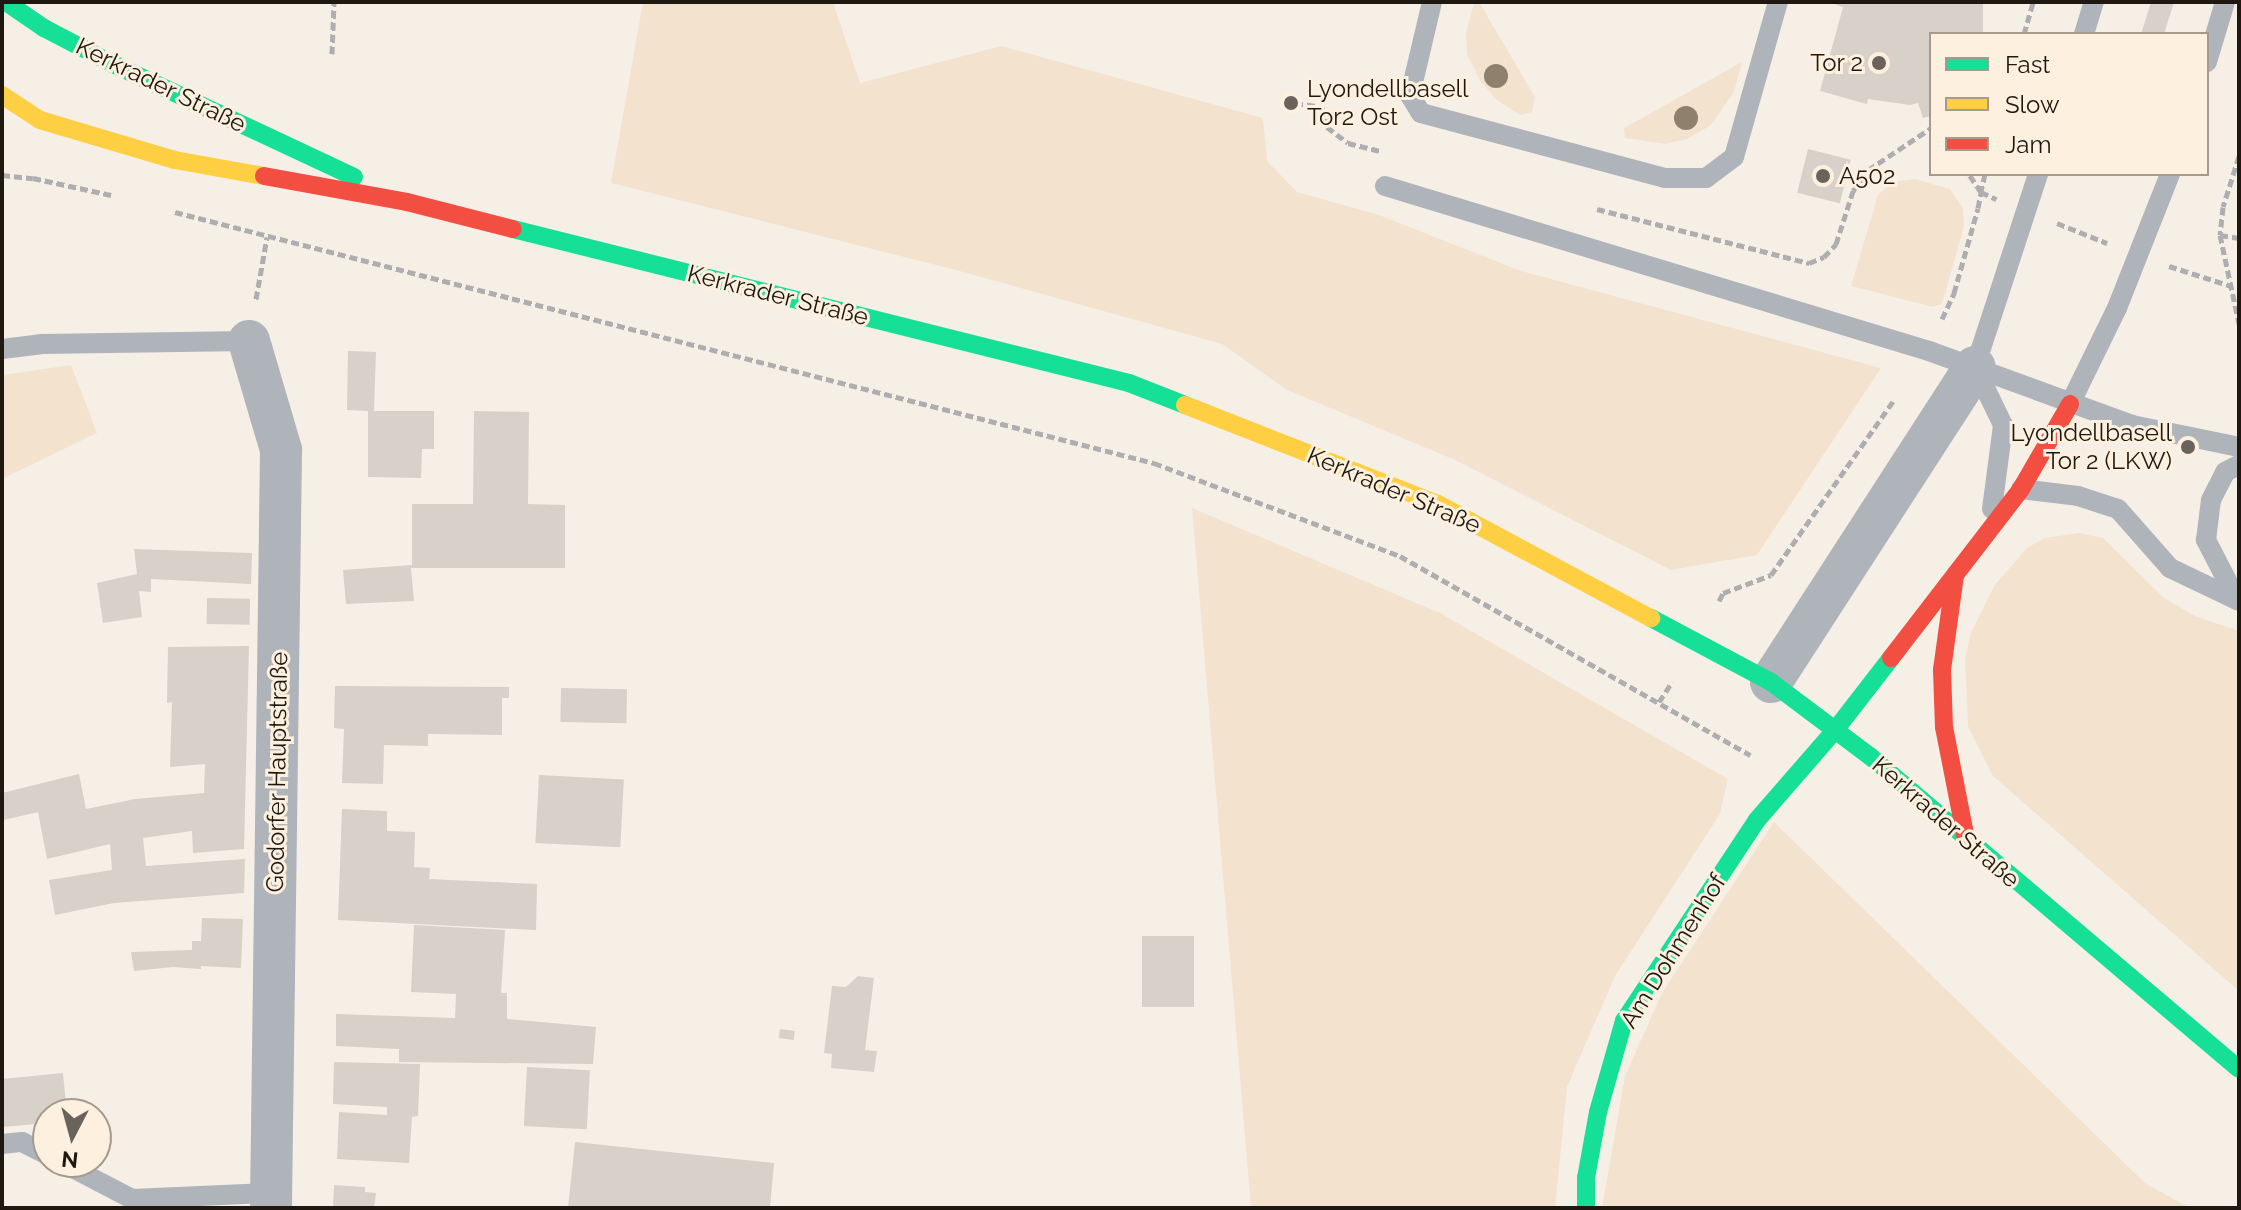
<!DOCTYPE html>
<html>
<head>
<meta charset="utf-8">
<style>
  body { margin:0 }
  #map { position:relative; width:2241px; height:1210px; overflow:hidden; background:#f6efe6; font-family:Raleway,sans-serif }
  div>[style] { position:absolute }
  .green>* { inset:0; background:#f3e3ce }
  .building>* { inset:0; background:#d7d1c9; transform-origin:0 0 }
  .path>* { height:5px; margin-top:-2.5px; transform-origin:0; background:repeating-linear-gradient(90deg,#aeaeb1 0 8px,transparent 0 12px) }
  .lane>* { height:20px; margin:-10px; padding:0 10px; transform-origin:10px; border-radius:10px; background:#afb3ba }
  .street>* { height:42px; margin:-21px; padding:0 21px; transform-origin:21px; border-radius:21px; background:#afb3ba }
  .fast>* { height:18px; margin:-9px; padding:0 9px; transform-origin:9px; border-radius:9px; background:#16e098 }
  .slow>* { height:18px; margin:-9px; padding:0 9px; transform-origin:9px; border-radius:9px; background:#ffcf43 }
  .jam>* { height:18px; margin:-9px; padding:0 9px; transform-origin:9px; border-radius:9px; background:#f24e42 }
  .trees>* { width:24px; height:24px; margin:-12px; border-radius:50%; background:#8e806d }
  .dots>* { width:22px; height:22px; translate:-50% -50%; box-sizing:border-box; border:4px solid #fdf0df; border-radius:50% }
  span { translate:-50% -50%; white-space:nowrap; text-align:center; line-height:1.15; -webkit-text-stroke:6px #fdf0df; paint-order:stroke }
  .poi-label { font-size:24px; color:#1e1811 }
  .right { translate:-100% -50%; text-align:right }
  .left { translate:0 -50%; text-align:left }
  .street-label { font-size:24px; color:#1e1811 }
  .frame { position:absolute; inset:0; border:4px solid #1e1811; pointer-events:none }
  .legend { position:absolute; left:1929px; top:32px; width:280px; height:144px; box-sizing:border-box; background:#fdf0df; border:2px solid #a49a8d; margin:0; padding:10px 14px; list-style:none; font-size:24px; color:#1e1811 }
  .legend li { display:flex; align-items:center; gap:16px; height:40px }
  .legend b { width:40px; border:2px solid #a49a8d }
  .north { position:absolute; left:32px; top:1098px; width:80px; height:80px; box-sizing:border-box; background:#fdf0df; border:2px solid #a49a8d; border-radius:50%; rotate:186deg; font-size:22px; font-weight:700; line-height:32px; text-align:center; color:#1e1811 }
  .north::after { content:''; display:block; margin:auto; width:28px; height:36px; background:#6a635c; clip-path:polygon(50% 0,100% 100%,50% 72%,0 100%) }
</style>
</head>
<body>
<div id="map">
  <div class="green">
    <div style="clip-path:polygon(643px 2px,833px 2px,860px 83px,1001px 46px,1263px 118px,1267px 161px,1297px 192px,1379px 215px,1521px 271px,1881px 368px,1757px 555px,1671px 570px,1455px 460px,1287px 390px,1222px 344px,956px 270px,611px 183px)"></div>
    <div style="clip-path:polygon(1474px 2px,1479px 2px,1535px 97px,1532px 112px,1520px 115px,1497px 100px,1481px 82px,1467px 54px,1466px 34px)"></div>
    <div style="clip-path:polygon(1742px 62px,1734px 92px,1710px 126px,1687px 139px,1665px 144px,1625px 138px,1624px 128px)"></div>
    <div style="clip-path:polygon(1915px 179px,1950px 189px,1963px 208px,1964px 227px,1942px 304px,1933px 307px,1851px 286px,1878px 195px,1892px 182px)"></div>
    <div style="clip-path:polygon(71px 365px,97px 433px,2px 479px,2px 375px)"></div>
    <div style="clip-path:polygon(1192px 508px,1440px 613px,1728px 779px,1720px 814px,1615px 976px,1567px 1087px,1555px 1208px,1251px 1208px)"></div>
    <div style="clip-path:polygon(2079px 533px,2103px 538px,2164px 598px,2195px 616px,2239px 631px,2239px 991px,1993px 776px,1968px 726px,1965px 658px,1971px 633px,1994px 586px,2027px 548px,2045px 538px)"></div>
    <div style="clip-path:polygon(1774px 822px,2145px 1183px,2190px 1208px,1602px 1208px,1625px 1076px,1662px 993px)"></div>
  </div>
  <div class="building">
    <div style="clip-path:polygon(1829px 2px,1983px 2px,1983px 34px,1931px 34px,1931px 116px,1923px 118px,1918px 103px,1910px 105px,1868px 99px,1867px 104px,1820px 91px,1843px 7px)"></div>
    <div style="clip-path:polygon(2151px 2px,2174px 2px,2164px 34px,2141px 34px)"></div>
    <div style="left:1808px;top:149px;width:44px;height:45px;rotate:14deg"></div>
    <div style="clip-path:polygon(348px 351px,376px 352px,374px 411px,434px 411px,434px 449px,422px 449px,421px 478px,368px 477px,368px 411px,347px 410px)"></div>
    <div style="clip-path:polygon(474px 411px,529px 412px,528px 504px,565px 505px,565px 568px,411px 568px,414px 601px,346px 604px,343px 570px,412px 565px,412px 504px,473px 504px)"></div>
    <div style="clip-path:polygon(134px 549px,252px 553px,251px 584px,151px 579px,151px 592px,139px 591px,142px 617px,103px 623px,97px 583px,137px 574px)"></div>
    <div style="left:207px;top:598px;width:43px;height:26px;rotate:1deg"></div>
    <div style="clip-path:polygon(249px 646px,244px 849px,193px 853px,192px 831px,143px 838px,146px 866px,245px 859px,244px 893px,114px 903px,55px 915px,49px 880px,112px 870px,110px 844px,47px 859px,38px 812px,4px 820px,2px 793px,79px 774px,86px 809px,135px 799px,204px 793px,205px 764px,170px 767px,172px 702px,167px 703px,168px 647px)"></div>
    <div style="clip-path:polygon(335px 686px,509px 687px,509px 698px,502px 698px,502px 735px,428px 734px,428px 746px,384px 745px,383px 784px,342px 783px,344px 729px,334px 728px)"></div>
    <div style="left:561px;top:688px;width:66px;height:34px;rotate:1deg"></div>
    <div style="left:539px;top:775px;width:85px;height:68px;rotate:3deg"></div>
    <div style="clip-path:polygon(342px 809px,387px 811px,387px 831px,415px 832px,414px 867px,430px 868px,429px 879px,537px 884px,536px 930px,338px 920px)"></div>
    <div style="clip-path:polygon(202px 918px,243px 919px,241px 968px,201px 966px,201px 969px,173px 967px,134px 971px,131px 952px,192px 950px,192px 941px,201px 941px)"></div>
    <div style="clip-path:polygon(414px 925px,505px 930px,501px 993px,507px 993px,507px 1019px,596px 1027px,593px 1064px,399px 1062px,399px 1049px,336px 1046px,336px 1014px,455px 1018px,456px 994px,411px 992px)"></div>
    <div style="left:1142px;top:936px;width:52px;height:71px"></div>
    <div style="clip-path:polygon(858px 976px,874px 978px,865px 1050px,877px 1051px,874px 1072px,831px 1068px,832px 1054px,824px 1053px,832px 986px,846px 987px)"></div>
    <div style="left:780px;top:1029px;width:15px;height:9px;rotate:8deg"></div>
    <div style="clip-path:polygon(334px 1062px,420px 1064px,418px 1116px,412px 1117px,409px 1163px,337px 1159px,339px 1112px,387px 1115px,387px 1107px,333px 1104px)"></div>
    <div style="left:527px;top:1067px;width:63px;height:59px;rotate:3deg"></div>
    <div style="clip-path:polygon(63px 1073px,67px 1114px,48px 1114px,48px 1123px,2px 1127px,2px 1079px)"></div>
    <div style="clip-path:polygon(575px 1142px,774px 1163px,770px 1208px,568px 1208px)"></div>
    <div style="clip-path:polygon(334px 1185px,365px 1187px,365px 1192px,376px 1193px,374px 1208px,333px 1208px)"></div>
  </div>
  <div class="path">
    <div style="left:2024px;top:34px;width:33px;rotate:-74deg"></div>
    <div style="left:332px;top:54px;width:52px;rotate:-87.8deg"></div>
    <div style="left:1295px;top:103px;width:27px;rotate:8deg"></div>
    <div style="left:1322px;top:107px;width:21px;rotate:76deg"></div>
    <div style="left:1327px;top:127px;width:26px;rotate:37deg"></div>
    <div style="left:1348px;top:143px;width:32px;rotate:14deg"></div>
    <div style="left:2239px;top:156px;width:53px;rotate:107.4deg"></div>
    <div style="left:2223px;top:207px;width:28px;rotate:96deg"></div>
    <div style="left:2220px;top:235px;width:91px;rotate:77.9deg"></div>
    <div style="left:1985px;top:174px;width:18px;rotate:103deg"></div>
    <div style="left:1981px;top:192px;width:17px;rotate:25deg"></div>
    <div style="left:2px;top:175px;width:31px;rotate:6deg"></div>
    <div style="left:33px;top:178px;width:80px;rotate:12.3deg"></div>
    <div style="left:1597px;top:209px;width:219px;rotate:14.3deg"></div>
    <div style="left:1809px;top:263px;width:16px;rotate:-22deg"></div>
    <div style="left:1824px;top:257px;width:18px;rotate:-47deg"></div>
    <div style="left:1836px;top:244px;width:56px;rotate:-72.2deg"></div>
    <div style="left:1853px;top:191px;width:26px;rotate:-54deg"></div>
    <div style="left:1868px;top:170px;width:76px;rotate:-33.7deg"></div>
    <div style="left:175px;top:212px;width:1011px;rotate:14.38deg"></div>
    <div style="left:1154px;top:463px;width:263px;rotate:20.7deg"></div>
    <div style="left:1400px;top:556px;width:403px;rotate:29.6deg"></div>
    <div style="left:2057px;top:223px;width:54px;rotate:21.8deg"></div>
    <div style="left:2220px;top:235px;width:19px;rotate:9deg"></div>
    <div style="left:2169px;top:266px;width:65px;rotate:17.9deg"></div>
    <div style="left:256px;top:299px;width:63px;rotate:-79.9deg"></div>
    <div style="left:1942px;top:319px;width:29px;rotate:-65deg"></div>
    <div style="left:1954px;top:293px;width:88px;rotate:-74.2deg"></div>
    <div style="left:1978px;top:208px;width:16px;rotate:-79deg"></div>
    <div style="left:1981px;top:192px;width:22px;rotate:-124deg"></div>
    <div style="left:1719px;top:601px;width:9px;rotate:-63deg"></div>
    <div style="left:1723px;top:593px;width:51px;rotate:-20.6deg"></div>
    <div style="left:1771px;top:575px;width:214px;rotate:-54.9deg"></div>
    <div style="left:1659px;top:702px;width:24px;rotate:-57deg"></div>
  </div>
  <div class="lane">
    <div style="left:1432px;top:2px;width:96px;rotate:103.3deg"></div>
    <div style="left:1410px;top:95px;width:21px;rotate:59deg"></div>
    <div style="left:1421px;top:113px;width:253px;rotate:14.9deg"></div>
    <div style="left:1665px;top:178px;width:41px"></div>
    <div style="left:1706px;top:178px;width:35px;rotate:-37deg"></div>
    <div style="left:1734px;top:157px;width:161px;rotate:-74.2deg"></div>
    <div style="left:2084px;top:34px;width:34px;rotate:-73deg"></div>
    <div style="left:2207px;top:62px;width:63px;rotate:-73.3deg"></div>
    <div style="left:1385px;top:186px;width:568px;rotate:16.87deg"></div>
    <div style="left:1929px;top:351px;width:216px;rotate:20deg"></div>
    <div style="left:2132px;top:425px;width:109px;rotate:11.6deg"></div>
    <div style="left:2px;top:349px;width:39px;rotate:-7deg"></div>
    <div style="left:41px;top:344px;width:208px;rotate:-0.8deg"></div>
    <div style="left:2070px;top:404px;width:107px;rotate:-63.9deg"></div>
    <div style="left:2117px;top:308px;width:144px;rotate:-68.4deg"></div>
    <div style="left:2021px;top:489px;width:57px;rotate:7deg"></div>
    <div style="left:2078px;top:496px;width:42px;rotate:18deg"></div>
    <div style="left:2118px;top:509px;width:79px;rotate:48.6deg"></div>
    <div style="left:2170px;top:568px;width:76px;rotate:25.6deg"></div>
    <div style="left:1992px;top:509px;width:85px;rotate:-82.5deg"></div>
    <div style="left:2003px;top:425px;width:64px;rotate:-115.8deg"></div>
    <div style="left:1975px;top:367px;width:203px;rotate:-71.9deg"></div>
    <div style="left:2237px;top:600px;width:68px;rotate:-117.3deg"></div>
    <div style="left:2206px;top:540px;width:40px;rotate:-82.9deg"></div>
    <div style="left:2211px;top:500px;width:31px;rotate:-63deg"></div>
    <div style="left:2225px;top:472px;width:16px;rotate:-27deg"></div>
    <div style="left:2px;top:1144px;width:20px;rotate:-6deg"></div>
    <div style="left:22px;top:1142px;width:29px;rotate:27deg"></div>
    <div style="left:61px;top:1162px;width:80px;rotate:27.5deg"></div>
    <div style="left:132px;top:1199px;width:140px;rotate:-2.5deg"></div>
  </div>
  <div class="street">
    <div style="left:249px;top:341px;width:114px;rotate:73.6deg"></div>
    <div style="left:281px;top:450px;width:758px;rotate:90.76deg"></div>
    <div style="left:1771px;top:682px;width:375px;rotate:-57.1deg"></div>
  </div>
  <div class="fast">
    <div style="left:6px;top:2px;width:46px;rotate:34.4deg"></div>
    <div style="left:44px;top:28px;width:78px;rotate:27.6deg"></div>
    <div style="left:113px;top:64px;width:266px;rotate:25.1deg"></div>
    <div style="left:513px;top:229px;width:635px;rotate:14.04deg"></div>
    <div style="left:1129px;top:383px;width:60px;rotate:21.4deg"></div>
    <div style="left:1651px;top:618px;width:136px;rotate:28.1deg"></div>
    <div style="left:1771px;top:682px;width:125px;rotate:36.9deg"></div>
    <div style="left:1871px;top:757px;width:482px;rotate:40.3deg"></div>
    <div style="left:1586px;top:1208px;width:30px;rotate:-90deg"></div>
    <div style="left:1586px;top:1178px;width:67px;rotate:-79.7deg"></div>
    <div style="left:1598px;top:1112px;width:95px;rotate:-74.1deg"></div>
    <div style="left:1624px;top:1021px;width:241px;rotate:-56.5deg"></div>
    <div style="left:1757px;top:820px;width:121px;rotate:-49deg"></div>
    <div style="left:1836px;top:729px;width:90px;rotate:-52.2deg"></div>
  </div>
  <div class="slow">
    <div style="left:2px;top:95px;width:45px;rotate:33.3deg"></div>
    <div style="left:40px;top:120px;width:141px;rotate:16.5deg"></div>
    <div style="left:175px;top:160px;width:90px;rotate:10.2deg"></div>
    <div style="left:1185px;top:405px;width:272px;rotate:21.4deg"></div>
    <div style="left:1438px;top:504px;width:242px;rotate:28.2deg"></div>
  </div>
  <div class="jam">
    <div style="left:264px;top:176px;width:145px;rotate:10.3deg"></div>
    <div style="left:407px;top:202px;width:109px;rotate:14.3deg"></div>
    <div style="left:1955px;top:575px;width:96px;rotate:97.8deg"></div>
    <div style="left:1942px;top:670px;width:57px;rotate:88deg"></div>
    <div style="left:1944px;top:727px;width:114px;rotate:78.9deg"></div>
    <div style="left:1891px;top:658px;width:213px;rotate:-52.4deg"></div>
    <div style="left:2021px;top:489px;width:98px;rotate:-60deg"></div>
  </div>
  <div class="trees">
    <div style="left:1496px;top:76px"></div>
    <div style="left:1686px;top:118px"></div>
  </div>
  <div class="dots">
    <div style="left:1879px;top:63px;background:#6a635c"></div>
    <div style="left:1291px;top:103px;background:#6a635c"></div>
    <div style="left:1823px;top:176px;background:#6a635c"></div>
    <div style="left:2188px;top:447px;background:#6a635c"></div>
  </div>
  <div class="poi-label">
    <span class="right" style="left:1863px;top:63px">Tor 2</span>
    <span class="left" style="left:1307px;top:103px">Lyondellbasell<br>Tor2 Ost</span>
    <span class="left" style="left:1839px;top:176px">A502</span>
    <span class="right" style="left:2172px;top:447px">Lyondellbasell<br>Tor 2 (LKW)</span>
  </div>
  <div class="street-label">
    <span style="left:161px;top:85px;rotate:26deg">Kerkrader Straße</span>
    <span style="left:778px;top:295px;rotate:14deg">Kerkrader Straße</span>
    <span style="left:1394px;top:490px;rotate:23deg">Kerkrader Straße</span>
    <span style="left:277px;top:772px;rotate:-89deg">Godorfer Hauptstraße</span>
    <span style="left:1946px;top:822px;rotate:41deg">Kerkrader Straße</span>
    <span style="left:1673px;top:951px;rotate:-58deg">Am Dohmenhof</span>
  </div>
  <div class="frame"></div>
  <ul class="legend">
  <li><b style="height:10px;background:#16e098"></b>Fast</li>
  <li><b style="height:10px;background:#ffcf43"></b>Slow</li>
  <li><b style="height:10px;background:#f24e42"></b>Jam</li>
  </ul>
  <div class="north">N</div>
</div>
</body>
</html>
